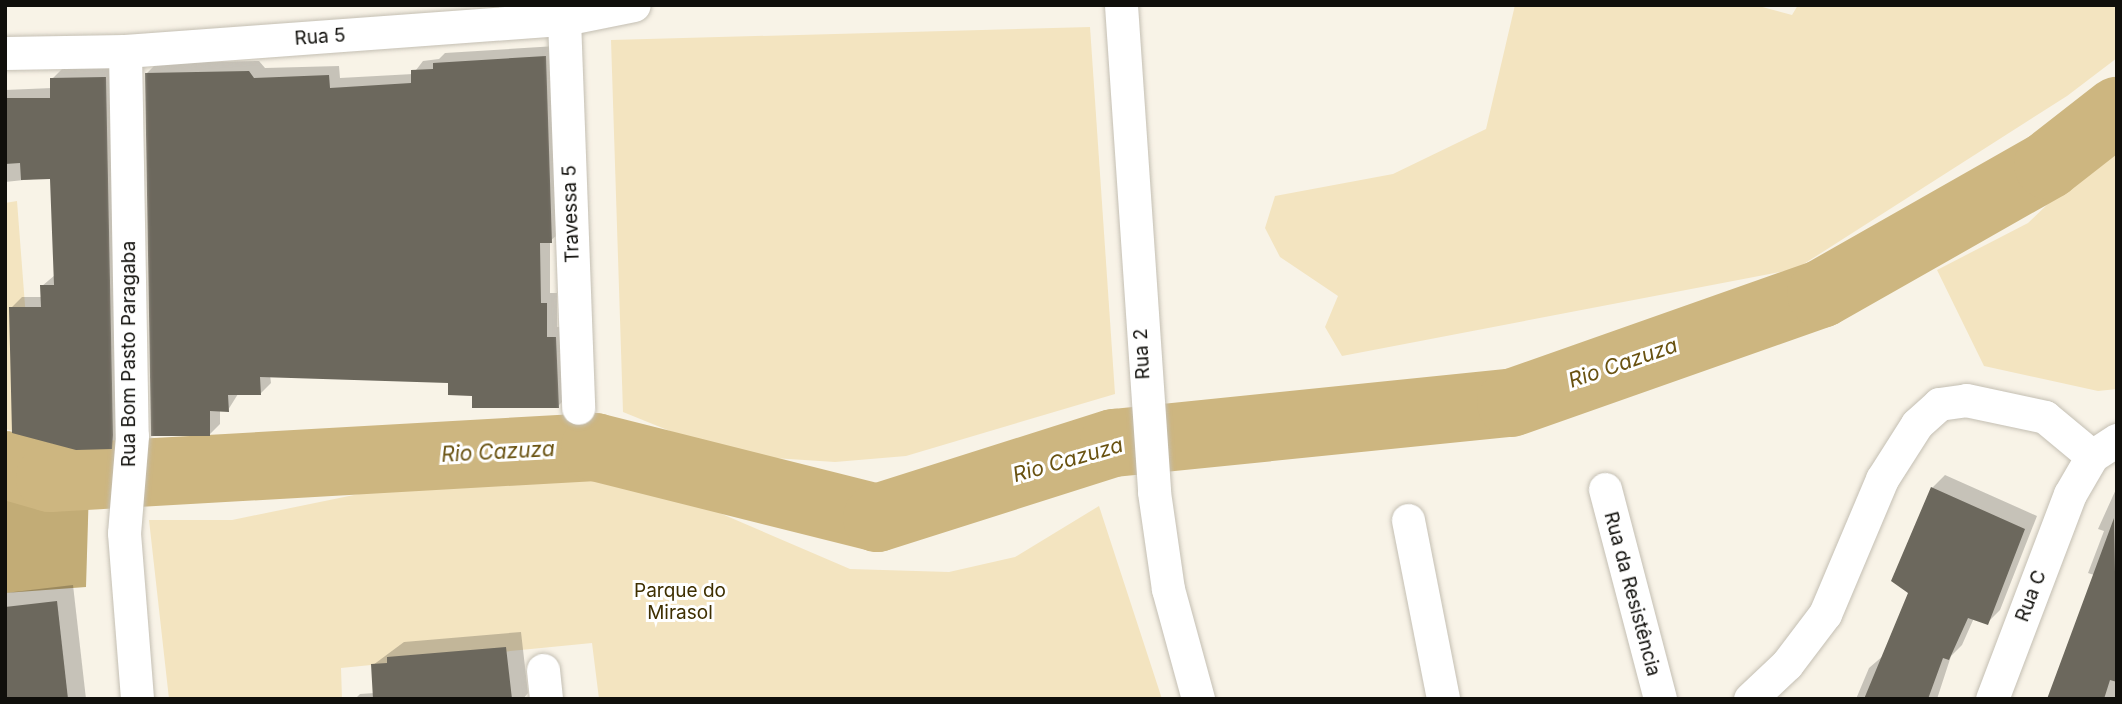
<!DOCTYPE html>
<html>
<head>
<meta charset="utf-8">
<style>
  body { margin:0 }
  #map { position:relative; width:2122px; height:704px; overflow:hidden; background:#f8f3e7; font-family:Inter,sans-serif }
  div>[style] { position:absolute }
  .green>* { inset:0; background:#f3e4c0 }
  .forest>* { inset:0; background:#c2ac76 }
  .shadow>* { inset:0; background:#0003 }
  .river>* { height:68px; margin:-34px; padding:0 34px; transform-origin:34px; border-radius:34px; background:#cdb680 }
  .building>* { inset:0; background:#6c685d }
  .roads { filter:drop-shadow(0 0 2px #c4bfb3) drop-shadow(0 0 2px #c4bfb3) }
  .minor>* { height:33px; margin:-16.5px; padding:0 16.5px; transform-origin:16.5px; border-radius:16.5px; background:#fff }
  span { translate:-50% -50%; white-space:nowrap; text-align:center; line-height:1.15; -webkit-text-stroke:6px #fff; paint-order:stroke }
  .street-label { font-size:19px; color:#100f0b }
  .park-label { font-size:19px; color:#3e2f01 }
  .water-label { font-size:21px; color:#695211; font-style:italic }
  .frame { position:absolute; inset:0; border:7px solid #100f0b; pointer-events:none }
</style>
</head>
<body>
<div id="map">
  <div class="green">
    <div style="clip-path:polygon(1515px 5px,1755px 5px,1792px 15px,1798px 5px,2117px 5px,2117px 58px,2067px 96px,1796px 269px,1342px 356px,1325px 327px,1338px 296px,1280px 257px,1265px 228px,1275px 196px,1393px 174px,1486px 129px)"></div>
    <div style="clip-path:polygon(1090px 27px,1115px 394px,906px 456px,835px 462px,729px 455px,623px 412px,611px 40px)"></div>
    <div style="clip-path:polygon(2117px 137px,2117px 389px,2098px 391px,1984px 366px,1937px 270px,2028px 223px)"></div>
    <div style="clip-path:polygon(17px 201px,35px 436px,5px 429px,5px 203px)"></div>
    <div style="clip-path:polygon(595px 479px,694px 502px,850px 569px,949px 572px,1015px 557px,1099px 506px,1162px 699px,599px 699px,592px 643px,341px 668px,342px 699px,169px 699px,149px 520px,232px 520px,393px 487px)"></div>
  </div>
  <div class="forest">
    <div style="clip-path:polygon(5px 451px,89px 488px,86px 587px,5px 593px)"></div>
  </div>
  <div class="shadow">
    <div style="clip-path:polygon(556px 46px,562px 231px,550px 241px,550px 293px,557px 293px,557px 327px,566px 327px,568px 396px,558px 406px,474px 394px,450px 382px,270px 375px,271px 383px,260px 394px,238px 394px,228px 410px,220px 410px,220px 424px,210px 434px,146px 74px,157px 63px,259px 61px,265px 68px,339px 66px,340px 78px,413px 74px,423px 61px,439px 59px,445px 53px)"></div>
    <div style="clip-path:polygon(116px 67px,122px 437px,111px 448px,11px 308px,22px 297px,42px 297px,42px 286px,55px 275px,52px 177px,5px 182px,5px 90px,52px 88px,52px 79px,63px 68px)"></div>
    <div style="clip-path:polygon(1945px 475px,2037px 516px,2000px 610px,1987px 623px,1974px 618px,1962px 645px,1951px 656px,1937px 699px,1856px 699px,1869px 668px,1884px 655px,1910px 593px,1932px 488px)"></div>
    <div style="clip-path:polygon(2117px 487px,2117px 699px,2049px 699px,2094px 575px,2088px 573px,2104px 531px,2098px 529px)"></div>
    <div style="clip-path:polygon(73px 585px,86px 699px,5px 699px,5px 593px)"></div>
    <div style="clip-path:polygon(521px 632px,528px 693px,523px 699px,355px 699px,360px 694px,375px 693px,373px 665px,404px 642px)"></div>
  </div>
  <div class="river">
    <div style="left:5px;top:465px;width:47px;rotate:16.1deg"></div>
    <div style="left:50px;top:478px;width:546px;rotate:-3.26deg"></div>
    <div style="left:595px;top:447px;width:291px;rotate:14.1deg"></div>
    <div style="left:877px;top:518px;width:249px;rotate:-17.6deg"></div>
    <div style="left:1114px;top:443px;width:399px;rotate:-5.8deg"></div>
    <div style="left:1511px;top:403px;width:329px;rotate:-19.4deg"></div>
    <div style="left:1821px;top:294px;width:261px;rotate:-29.6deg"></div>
    <div style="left:2048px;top:165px;width:88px;rotate:-38deg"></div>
  </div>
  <div class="building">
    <div style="clip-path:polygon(546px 56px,552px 243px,540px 243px,541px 303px,547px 303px,547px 337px,556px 337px,559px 408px,472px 408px,472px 396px,448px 395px,448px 383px,260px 377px,261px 395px,228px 395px,229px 412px,210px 411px,210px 436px,151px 436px,145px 73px,249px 71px,254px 78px,329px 75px,330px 88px,411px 83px,411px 70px,433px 69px,433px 63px)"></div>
    <div style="clip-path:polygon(106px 77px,113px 435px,112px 449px,76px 450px,12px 433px,9px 307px,41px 307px,40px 285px,54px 285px,50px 179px,21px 180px,20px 163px,5px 164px,5px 98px,50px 98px,50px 78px)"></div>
    <div style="clip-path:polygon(1931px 487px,2025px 529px,1988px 625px,1968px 618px,1949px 660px,1943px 658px,1928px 699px,1864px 699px,1908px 593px,1891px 581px)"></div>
    <div style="clip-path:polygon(2114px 518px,2117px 682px,2110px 680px,2104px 699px,2047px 699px)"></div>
    <div style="clip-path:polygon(57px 601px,68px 699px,5px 699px,5px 607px)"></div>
    <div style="clip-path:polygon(506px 647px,512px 699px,373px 699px,371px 664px,387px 663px,387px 657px)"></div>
  </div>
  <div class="roads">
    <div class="minor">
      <div style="left:1121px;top:5px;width:488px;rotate:86.1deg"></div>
      <div style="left:1154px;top:492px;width:98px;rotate:81.8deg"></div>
      <div style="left:1168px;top:589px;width:114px;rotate:74.7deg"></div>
      <div style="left:564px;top:19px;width:389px;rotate:87.9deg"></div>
      <div style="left:125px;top:51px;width:385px;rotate:89deg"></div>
      <div style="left:132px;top:436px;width:97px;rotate:94.7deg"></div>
      <div style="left:124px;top:533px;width:167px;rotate:85.5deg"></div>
      <div style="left:5px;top:53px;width:120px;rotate:-1deg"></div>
      <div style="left:125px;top:51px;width:440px;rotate:-4.2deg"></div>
      <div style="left:564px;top:19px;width:71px;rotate:-11.3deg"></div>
      <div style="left:1605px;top:489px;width:217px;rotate:75.3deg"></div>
      <div style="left:1408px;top:520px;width:182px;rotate:78.9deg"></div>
      <div style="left:543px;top:670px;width:29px;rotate:84deg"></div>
      <div style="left:1750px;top:699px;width:51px;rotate:-43.4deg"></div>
      <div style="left:1787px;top:664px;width:63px;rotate:-52.8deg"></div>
      <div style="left:1825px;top:614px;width:147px;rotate:-67.1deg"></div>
      <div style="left:1882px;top:479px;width:65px;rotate:-57.5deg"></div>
      <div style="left:1917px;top:424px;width:30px;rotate:-42deg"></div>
      <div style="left:1939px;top:404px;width:27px;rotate:-8deg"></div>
      <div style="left:1966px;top:400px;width:81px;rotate:12.1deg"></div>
      <div style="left:2045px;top:417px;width:61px;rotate:39.7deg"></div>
      <div style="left:1992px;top:699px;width:219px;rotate:-69.2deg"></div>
      <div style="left:2070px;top:494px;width:44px;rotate:-59.9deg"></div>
      <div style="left:2092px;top:456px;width:30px;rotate:-33deg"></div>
    </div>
  </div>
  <div class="street-label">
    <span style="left:320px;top:37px;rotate:-4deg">Rua 5</span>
    <span style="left:571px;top:214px;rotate:-92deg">Travessa 5</span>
    <span style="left:129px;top:354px;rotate:-90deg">Rua Bom Pasto Paragaba</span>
    <span style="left:1142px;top:354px;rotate:-93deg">Rua 2</span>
    <span style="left:1632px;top:594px;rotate:75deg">Rua da Resistência</span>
    <span style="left:2031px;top:596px;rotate:-69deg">Rua C</span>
  </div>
  <div class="park-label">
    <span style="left:680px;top:602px">Parque do<br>Mirasol</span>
  </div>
  <div class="water-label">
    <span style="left:1623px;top:363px;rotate:-19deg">Rio Cazuza</span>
    <span style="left:498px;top:452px;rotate:-3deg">Rio Cazuza</span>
    <span style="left:1068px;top:460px;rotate:-16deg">Rio Cazuza</span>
  </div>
  <div class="frame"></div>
</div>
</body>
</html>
